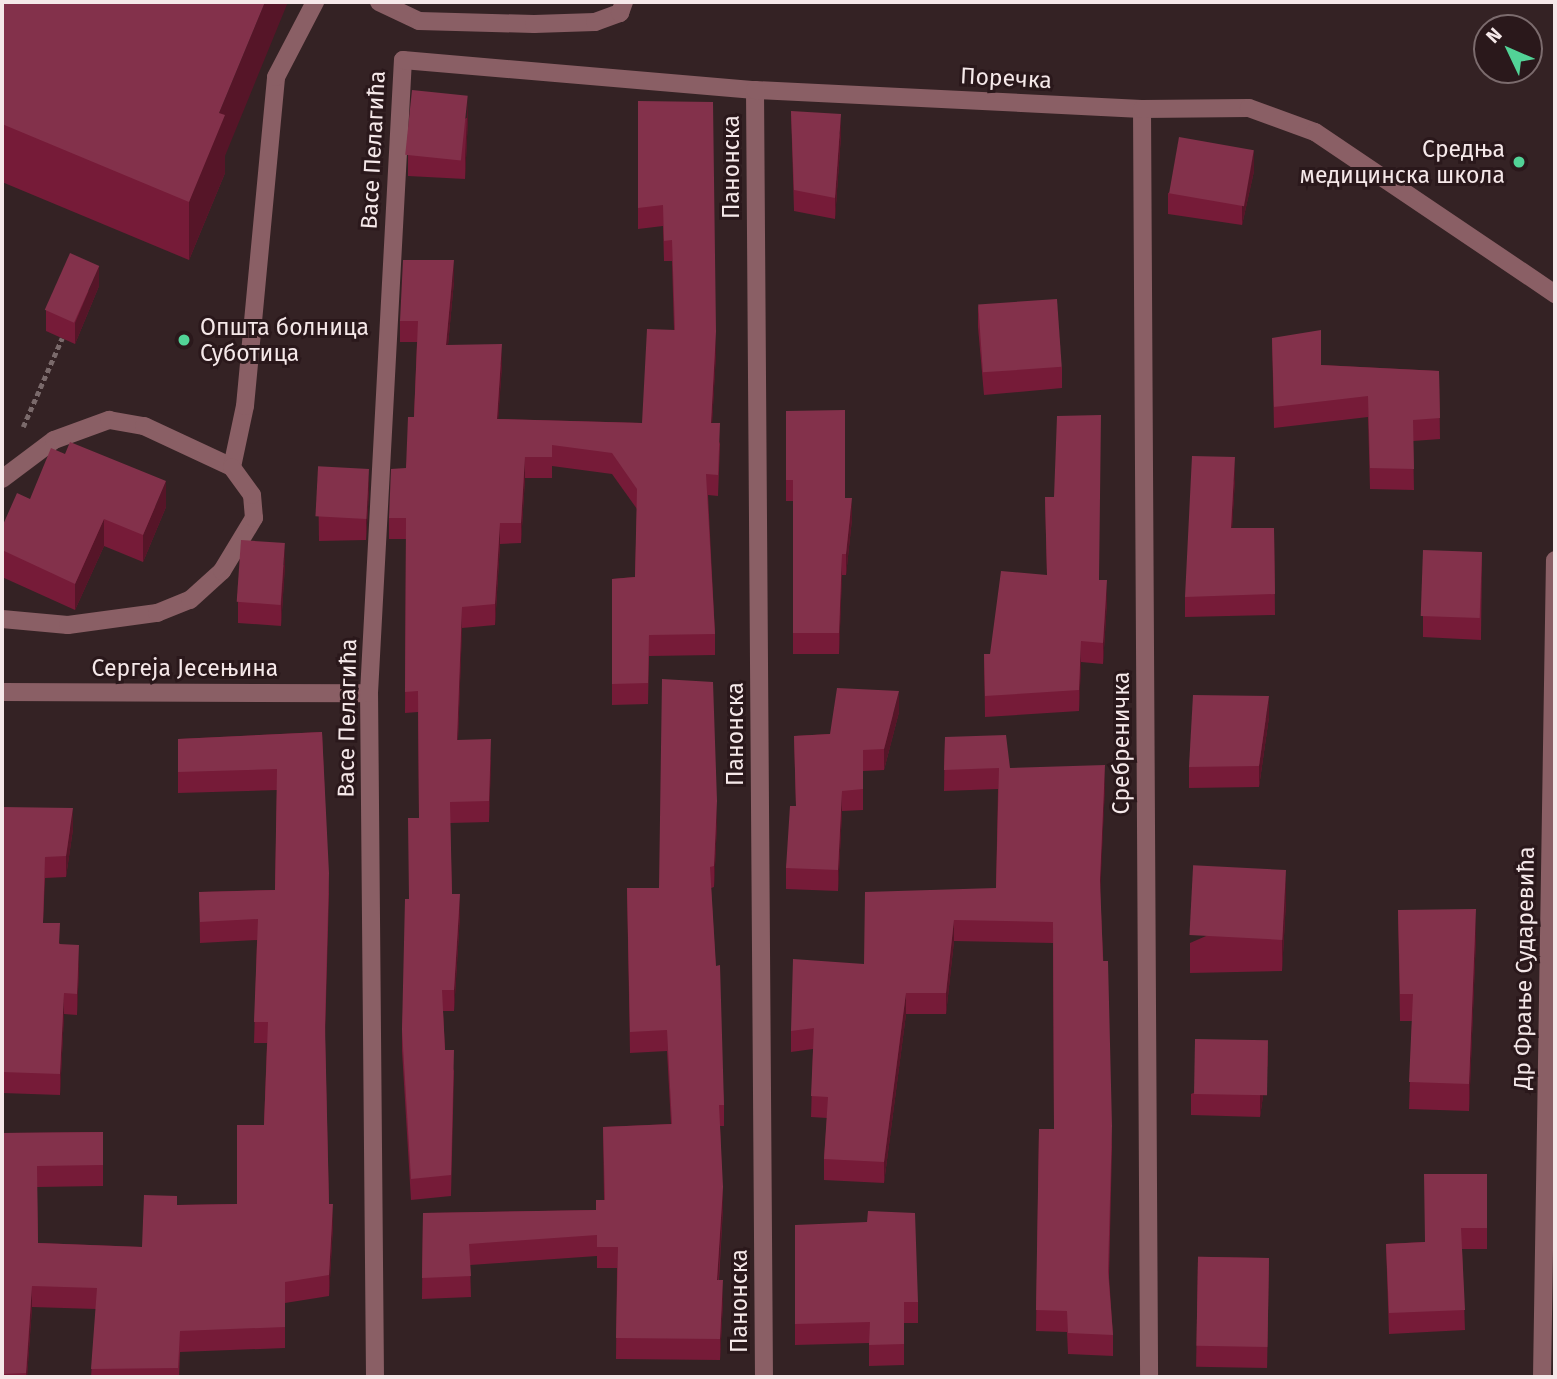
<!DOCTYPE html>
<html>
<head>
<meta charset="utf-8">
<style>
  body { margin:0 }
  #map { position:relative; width:1557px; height:1379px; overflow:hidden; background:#342224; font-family:"Fira Sans",sans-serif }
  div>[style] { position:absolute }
  .path>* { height:4.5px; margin-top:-2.25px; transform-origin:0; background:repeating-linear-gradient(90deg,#7a6a6b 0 5px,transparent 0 8.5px) }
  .minor>* { height:18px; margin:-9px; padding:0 9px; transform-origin:9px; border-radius:9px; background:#8a5f65 }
  .wall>* { inset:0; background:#761b38; transform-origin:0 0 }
  .shaded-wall>* { inset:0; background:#561528 }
  .building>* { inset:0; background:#83314b; transform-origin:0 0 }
  .dots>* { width:19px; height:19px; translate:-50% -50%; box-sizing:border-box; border:4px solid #2a181b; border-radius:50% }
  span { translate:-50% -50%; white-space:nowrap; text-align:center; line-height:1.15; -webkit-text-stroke:6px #2a181b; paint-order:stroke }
  .street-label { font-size:23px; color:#f5e8e9 }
  .poi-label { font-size:23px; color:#f5e8e9 }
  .right { translate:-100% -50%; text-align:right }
  .left { translate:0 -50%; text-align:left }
  .frame { position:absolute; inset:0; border:4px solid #f5e8e9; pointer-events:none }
  .north { position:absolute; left:1473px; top:14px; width:70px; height:70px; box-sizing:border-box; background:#2a181b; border:2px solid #7b6b6d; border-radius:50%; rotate:314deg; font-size:19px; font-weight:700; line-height:28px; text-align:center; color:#f5e8e9 }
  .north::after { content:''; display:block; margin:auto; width:24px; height:32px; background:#52d397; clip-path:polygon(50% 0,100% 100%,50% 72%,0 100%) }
</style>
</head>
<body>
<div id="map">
  <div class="path">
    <div style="left:23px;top:427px;width:97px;rotate:-66.3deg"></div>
  </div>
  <div class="minor">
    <div style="left:379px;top:2px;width:44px;rotate:25.4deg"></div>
    <div style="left:419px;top:21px;width:115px;rotate:1.5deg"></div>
    <div style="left:534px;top:24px;width:61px;rotate:-1.9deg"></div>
    <div style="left:595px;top:22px;width:27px;rotate:-20deg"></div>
    <div style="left:620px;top:13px;width:12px;rotate:-70deg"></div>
    <div style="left:755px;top:90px;width:1287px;rotate:89.6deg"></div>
    <div style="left:1142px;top:109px;width:1268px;rotate:89.68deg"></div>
    <div style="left:2px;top:479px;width:65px;rotate:-36.9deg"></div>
    <div style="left:54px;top:440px;width:59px;rotate:-20deg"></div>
    <div style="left:109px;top:420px;width:36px;rotate:10deg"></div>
    <div style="left:144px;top:426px;width:97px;rotate:25deg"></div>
    <div style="left:232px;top:467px;width:62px;rotate:-78deg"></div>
    <div style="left:245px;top:406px;width:330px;rotate:-84.6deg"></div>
    <div style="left:276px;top:77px;width:85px;rotate:-62.5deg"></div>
    <div style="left:2px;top:619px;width:66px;rotate:5.2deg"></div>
    <div style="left:68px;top:625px;width:90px;rotate:-7.7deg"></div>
    <div style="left:157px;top:613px;width:35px;rotate:-22deg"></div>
    <div style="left:190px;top:600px;width:43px;rotate:-42.2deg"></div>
    <div style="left:222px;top:571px;width:62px;rotate:-58.9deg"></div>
    <div style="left:254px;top:518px;width:23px;rotate:-95deg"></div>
    <div style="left:252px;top:495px;width:34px;rotate:-126deg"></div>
    <div style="left:2px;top:692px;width:367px;rotate:0.2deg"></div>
    <div style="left:375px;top:1377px;width:684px;rotate:-90.5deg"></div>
    <div style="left:369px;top:693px;width:634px;rotate:-86.93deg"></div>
    <div style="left:403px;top:60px;width:353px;rotate:4.9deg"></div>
    <div style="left:755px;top:90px;width:387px;rotate:2.8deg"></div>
    <div style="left:1142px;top:109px;width:107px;rotate:-0.5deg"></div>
    <div style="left:1249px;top:108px;width:70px;rotate:20deg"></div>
    <div style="left:1315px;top:132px;width:290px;rotate:34deg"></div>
    <div style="left:1542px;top:1377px;width:817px;rotate:-89.09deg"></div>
  </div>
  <div class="wall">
    <div style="clip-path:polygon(2px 2px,225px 156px,225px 173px,189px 260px,2px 182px)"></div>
    <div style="clip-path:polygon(638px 101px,716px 353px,712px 423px,720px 444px,718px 496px,708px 495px,715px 634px,715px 655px,649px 656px,648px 704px,612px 705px,612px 579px,635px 577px,637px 509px,612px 474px,552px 466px,552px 478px,525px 478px,521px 543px,500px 544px,495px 625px,462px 628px,458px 740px,491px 760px,489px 822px,450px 823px,452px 894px,460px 915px,454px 1011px,443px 1011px,445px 1050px,454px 1071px,451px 1196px,411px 1200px,402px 1051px,402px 1030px,409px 899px,419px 818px,418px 712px,405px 713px,406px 539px,389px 539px,389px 518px,406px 468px,414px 417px,417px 342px,400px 342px,400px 321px,454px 281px,448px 345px,502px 365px,498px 419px,642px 423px,674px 330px,672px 261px,664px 261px,663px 226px,638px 229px)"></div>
    <div style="clip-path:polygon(791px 111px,841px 135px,835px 219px,794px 211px)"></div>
    <div style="clip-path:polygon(468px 117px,465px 179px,408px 176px,408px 155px)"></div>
    <div style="clip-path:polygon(1254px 171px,1242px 225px,1168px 214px,1168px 193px)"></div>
    <div style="clip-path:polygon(99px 286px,75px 344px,46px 331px,46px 310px)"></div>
    <div style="clip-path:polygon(978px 306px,1062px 367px,1062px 388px,984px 395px,978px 327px)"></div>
    <div style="clip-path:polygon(1272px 338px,1321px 365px,1439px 371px,1440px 439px,1413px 441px,1414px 490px,1370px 489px,1368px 417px,1274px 428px)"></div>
    <div style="clip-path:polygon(786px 411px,845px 498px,852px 519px,846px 575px,842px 575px,839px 654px,793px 654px,793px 501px,786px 501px)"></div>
    <div style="clip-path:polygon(318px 470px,369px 490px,366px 540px,319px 541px)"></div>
    <div style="clip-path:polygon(1235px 478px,1232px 528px,1274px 528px,1275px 615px,1185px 617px,1185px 597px)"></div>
    <div style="clip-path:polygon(1045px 497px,1099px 580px,1107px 601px,1103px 664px,1081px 662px,1079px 711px,985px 717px,984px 654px,990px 654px,1047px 575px)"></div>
    <div style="clip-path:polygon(30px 499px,166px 507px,143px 562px,104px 546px,75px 610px,2px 577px,2px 527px)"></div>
    <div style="clip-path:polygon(1482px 552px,1481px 640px,1423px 637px,1423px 616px)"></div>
    <div style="clip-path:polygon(285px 564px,281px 626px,238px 623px,238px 602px)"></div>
    <div style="clip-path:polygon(899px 712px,884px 770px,863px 771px,863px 810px,842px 811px,838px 891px,786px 889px,786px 868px,796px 806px,794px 736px,830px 734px)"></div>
    <div style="clip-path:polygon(1269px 717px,1259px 787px,1189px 788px,1189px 767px)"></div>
    <div style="clip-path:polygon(322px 732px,329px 894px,325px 1038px,329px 1204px,333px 1225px,329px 1296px,285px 1303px,285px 1348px,180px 1352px,179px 1377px,91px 1377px,96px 1309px,32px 1307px,27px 1377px,2px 1377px,2px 1133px,103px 1132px,103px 1186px,37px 1187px,38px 1243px,142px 1247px,177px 1205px,237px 1204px,264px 1125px,267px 1043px,254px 1043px,257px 940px,200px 943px,199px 892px,275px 890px,277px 790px,178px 793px,178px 739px)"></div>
    <div style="clip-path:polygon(945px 737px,1010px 768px,1105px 785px,1100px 890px,1112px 1147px,1109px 1277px,1113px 1335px,1113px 1356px,1068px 1354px,1067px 1332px,1036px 1331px,1039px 1129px,1054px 1129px,1053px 943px,954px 941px,946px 1014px,906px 1014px,884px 1183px,824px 1180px,824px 1159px,827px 1118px,811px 1117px,813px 1049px,791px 1052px,791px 1031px,864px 964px,996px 888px,998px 789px,944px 791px)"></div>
    <div style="clip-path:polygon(2px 807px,73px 829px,66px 877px,45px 878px,43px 923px,60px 944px,79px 966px,77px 1015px,64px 1014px,60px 1095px,2px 1093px)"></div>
    <div style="clip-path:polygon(717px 822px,714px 887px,711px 888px,724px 1105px,724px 1126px,720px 1126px,723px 1208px,719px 1280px,723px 1301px,720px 1360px,616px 1359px,617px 1268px,597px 1268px,597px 1256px,470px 1265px,471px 1297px,422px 1299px,423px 1213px,596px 1210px,604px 1200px,603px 1127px,671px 1124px,667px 1051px,630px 1053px,627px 888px,659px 888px)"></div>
    <div style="clip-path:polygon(1286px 901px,1282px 971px,1190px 973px,1190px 943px)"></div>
    <div style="clip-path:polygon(1398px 910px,1476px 936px,1469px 1111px,1409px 1109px,1412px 1021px,1400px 1021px)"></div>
    <div style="clip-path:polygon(1268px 1061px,1260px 1117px,1191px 1115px,1191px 1094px)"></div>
    <div style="clip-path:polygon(1487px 1174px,1487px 1249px,1462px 1249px,1465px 1330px,1389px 1334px,1386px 1244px,1425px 1242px)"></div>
    <div style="clip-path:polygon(795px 1225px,918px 1302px,918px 1323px,904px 1323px,904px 1365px,869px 1366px,869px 1343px,795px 1345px)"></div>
    <div style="left:1269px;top:1258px;width:110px;height:71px;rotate:91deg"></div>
  </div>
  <div class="shaded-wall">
    <div style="clip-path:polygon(265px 2px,288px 2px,225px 156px,225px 173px,189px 260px,189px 202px,219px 113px)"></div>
    <div style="clip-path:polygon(468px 96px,468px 117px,465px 179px,465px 158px)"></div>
    <div style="clip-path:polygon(841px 114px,841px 135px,835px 219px,835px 198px)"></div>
    <div style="clip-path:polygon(1254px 150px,1254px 171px,1242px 225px,1242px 204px)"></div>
    <div style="clip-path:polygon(454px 260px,454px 281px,446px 366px,446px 345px)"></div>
    <div style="clip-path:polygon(99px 266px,99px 286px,75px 344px,75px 323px)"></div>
    <div style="clip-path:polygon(716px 332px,716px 353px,711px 444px,711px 423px)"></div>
    <div style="clip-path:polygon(502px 344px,502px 365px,497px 440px,497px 419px)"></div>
    <div style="clip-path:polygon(525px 457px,525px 478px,521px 543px,521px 523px)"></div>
    <div style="clip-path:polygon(1235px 457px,1235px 478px,1231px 549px,1231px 528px)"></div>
    <div style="clip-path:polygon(369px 469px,369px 490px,366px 540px,366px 519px)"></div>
    <div style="clip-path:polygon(166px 481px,166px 507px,143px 562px,143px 535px)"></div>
    <div style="clip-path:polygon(852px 498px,852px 519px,846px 575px,846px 554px)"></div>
    <div style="clip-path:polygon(104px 519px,104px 546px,75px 610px,75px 584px)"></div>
    <div style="clip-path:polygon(500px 523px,500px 544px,495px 625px,495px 604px)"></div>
    <div style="clip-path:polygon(285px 543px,285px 564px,281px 626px,281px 605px)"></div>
    <div style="clip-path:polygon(842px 554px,842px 575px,839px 654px,839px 633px)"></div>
    <div style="clip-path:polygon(1107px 580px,1107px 601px,1103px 664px,1103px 643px)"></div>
    <div style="clip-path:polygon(462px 607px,462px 628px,457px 761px,457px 740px)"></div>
    <div style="clip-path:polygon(1081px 641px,1081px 662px,1079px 711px,1079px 690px)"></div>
    <div style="clip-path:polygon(899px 691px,899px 712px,884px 770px,884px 749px)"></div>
    <div style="clip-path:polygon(1269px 696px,1269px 717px,1259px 787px,1259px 766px)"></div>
    <div style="clip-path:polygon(491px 739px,491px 760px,489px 822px,489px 801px)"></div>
    <div style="clip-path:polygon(1105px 765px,1105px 785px,1100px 901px,1100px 880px)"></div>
    <div style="clip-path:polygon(842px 791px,842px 811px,838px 891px,838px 870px)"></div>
    <div style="clip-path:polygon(717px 801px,717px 822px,714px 887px,714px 866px)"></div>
    <div style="clip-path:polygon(73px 808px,73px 829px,66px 877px,66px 856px)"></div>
    <div style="clip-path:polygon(1286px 870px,1286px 901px,1282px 971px,1282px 940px)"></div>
    <div style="clip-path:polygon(460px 894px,460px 915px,454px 1011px,454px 990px)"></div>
    <div style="clip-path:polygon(1476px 909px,1476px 936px,1469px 1111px,1469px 1084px)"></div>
    <div style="clip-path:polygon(954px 920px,954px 941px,946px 1014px,946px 993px)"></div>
    <div style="clip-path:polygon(79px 945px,79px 966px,77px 1015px,77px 994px)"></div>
    <div style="clip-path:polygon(64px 993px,64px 1014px,60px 1095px,60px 1074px)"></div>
    <div style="clip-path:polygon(906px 993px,906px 1014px,884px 1183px,884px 1162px)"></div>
    <div style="clip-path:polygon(1268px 1040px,1268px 1061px,1260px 1117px,1260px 1096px)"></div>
    <div style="clip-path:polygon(723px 1187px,723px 1208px,717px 1301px,717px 1280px)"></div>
    <div style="clip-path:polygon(333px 1204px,333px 1225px,329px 1296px,329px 1275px)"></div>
    <div style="clip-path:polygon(723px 1280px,723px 1301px,720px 1360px,720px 1339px)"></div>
    <div style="clip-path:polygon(32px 1286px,32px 1307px,27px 1377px,26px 1377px)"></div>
  </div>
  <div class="building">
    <div style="clip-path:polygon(2px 2px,265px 2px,219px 113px,225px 115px,189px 202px,2px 124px)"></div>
    <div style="left:412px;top:90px;width:56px;height:65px;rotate:6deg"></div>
    <div style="clip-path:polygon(638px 101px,713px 102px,716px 332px,711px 423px,720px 423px,718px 475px,706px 474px,715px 634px,649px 635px,648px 683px,612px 684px,612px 579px,635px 577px,637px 489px,612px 453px,552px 445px,552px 457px,525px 457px,521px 523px,500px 523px,495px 604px,462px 607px,457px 740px,491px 739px,489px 801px,450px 802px,452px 894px,460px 894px,454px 990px,442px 990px,445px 1050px,454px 1050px,451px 1175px,411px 1179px,402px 1030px,405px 899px,409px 899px,408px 818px,419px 818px,418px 691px,405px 692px,406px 518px,389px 518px,391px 469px,406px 468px,408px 417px,414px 417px,418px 321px,400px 321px,403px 260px,454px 260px,446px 345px,502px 344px,497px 419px,642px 423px,647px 329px,675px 330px,672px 240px,664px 241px,663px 205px,638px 208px)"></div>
    <div style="clip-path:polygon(791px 111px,841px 114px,835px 198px,794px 190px)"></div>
    <div style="left:1179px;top:137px;width:76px;height:57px;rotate:10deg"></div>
    <div style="left:70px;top:253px;width:32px;height:62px;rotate:24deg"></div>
    <div style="left:1057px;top:299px;width:68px;height:79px;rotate:86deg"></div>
    <div style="clip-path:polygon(1321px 330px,1321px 365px,1439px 371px,1440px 418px,1413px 420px,1414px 469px,1370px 468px,1368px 396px,1274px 407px,1272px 338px)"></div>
    <div style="clip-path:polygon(845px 410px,845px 498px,852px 498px,846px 554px,842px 554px,839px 633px,793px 633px,793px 480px,786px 480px,786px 411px)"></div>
    <div style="clip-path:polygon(1101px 415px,1099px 580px,1107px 580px,1103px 643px,1081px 641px,1079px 690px,985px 696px,984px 654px,990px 654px,1001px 571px,1047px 575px,1045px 497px,1054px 497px,1057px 416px)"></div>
    <div style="clip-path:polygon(70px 442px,166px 481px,143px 535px,104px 519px,75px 584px,2px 550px,2px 527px,17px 493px,30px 499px,51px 448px,65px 454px)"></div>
    <div style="clip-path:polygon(1192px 456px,1235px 457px,1231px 528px,1274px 528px,1275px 594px,1185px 597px)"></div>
    <div style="left:369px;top:469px;width:50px;height:51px;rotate:93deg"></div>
    <div style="left:241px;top:540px;width:44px;height:62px;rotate:4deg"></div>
    <div style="left:1423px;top:550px;width:59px;height:66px;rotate:2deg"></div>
    <div style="clip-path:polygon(662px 679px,713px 682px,717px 801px,714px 866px,710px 867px,716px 966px,720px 965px,724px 1105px,719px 1105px,723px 1187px,717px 1280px,723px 1280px,720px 1339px,616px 1338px,618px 1247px,597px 1247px,597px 1235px,469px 1244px,471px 1276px,422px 1278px,423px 1213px,596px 1210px,596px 1200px,605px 1200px,603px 1127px,672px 1124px,667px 1030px,630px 1032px,627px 888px,659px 888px)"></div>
    <div style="clip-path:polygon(837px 688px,899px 691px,884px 749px,863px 750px,863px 789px,842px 791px,838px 870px,786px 868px,790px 806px,796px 806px,794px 736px,830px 734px)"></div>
    <div style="clip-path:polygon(1193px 695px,1269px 696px,1259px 766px,1189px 767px)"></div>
    <div style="clip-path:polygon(322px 732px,329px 873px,325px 1026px,329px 1204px,333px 1204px,329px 1275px,285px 1282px,285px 1327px,180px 1331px,178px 1368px,91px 1369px,97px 1288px,32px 1286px,26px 1373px,2px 1374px,2px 1133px,103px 1132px,103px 1165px,37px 1166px,38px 1243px,142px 1247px,144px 1195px,177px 1196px,177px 1205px,237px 1204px,237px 1125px,264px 1125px,268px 1022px,254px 1022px,258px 919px,200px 922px,199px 892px,275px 890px,277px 769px,178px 772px,178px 739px)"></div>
    <div style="clip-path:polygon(1006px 735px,1010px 768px,1105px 765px,1100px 880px,1103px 961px,1108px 961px,1112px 1126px,1108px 1271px,1113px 1335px,1068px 1333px,1067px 1311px,1036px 1310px,1039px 1129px,1054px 1129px,1053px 922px,954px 920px,946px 993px,906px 993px,884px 1162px,824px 1159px,828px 1097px,811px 1096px,814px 1028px,791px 1031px,793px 959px,864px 964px,865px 892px,996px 888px,999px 768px,944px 770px,945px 737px)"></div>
    <div style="clip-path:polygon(2px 807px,73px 808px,66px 856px,45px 857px,43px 923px,60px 923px,59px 944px,79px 945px,77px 994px,64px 993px,60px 1074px,2px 1072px)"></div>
    <div style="left:1286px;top:870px;width:70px;height:93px;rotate:93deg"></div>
    <div style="clip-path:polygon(1476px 909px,1469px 1084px,1409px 1082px,1413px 994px,1400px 994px,1398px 910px)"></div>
    <div style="left:1195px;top:1039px;width:73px;height:55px;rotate:1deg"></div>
    <div style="clip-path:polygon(1424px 1174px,1487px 1174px,1487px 1228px,1461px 1228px,1465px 1310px,1389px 1313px,1386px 1244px,1425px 1242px)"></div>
    <div style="clip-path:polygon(868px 1211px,915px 1213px,918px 1302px,904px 1302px,904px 1344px,869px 1345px,870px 1322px,795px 1324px,795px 1225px,867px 1222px)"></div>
    <div style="left:1269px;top:1258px;width:89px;height:71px;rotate:91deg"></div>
  </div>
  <div class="dots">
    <div style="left:1519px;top:162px;background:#52d397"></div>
    <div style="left:184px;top:340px;background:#52d397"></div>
  </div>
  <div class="street-label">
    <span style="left:1006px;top:78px;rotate:3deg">Поречка</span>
    <span style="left:373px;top:150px;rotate:-87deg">Васе Пелагића</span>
    <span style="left:731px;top:167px;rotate:-90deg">Панонска</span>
    <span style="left:185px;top:668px">Сергеја Јесењина</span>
    <span style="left:347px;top:718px;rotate:-89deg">Васе Пелагића</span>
    <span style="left:735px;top:734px;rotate:-90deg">Панонска</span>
    <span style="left:1121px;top:743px;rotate:-90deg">Сребреничка</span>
    <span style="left:1524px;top:968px;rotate:-89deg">Др Фрање Сударевића</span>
    <span style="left:739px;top:1301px;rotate:-90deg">Панонска</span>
  </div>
  <div class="poi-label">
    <span class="right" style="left:1505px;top:162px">Средња<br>медицинска школа</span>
    <span class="left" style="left:200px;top:340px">Општа болница<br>Суботица</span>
  </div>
  <div class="frame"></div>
  <div class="north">N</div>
</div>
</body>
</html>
